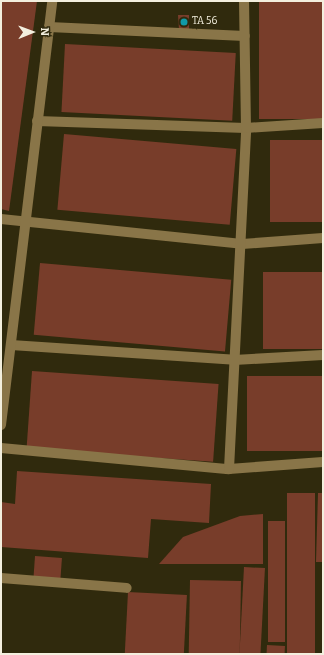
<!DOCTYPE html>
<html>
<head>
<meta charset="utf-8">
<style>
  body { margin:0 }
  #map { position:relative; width:324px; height:655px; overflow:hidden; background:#302a0d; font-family:Bitter,serif }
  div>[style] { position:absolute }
  .building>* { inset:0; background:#783d2a; transform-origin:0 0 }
  .minor>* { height:10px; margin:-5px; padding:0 5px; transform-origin:5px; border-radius:5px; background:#897548 }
  .dots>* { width:11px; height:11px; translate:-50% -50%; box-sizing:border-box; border:2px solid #302a0d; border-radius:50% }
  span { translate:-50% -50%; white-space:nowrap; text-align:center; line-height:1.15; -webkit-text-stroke:3.5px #302a0d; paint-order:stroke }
  .poi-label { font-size:10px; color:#f3efde }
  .left { translate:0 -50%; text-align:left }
  .frame { position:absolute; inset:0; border:2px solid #f3efde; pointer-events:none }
  .north { position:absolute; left:12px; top:12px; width:40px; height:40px; -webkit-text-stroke:3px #302a0d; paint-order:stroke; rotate:89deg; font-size:11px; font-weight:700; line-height:16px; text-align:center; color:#f3efde }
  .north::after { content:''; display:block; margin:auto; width:14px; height:18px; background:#f3efde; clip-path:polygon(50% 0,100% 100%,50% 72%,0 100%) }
</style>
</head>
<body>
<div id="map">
  <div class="building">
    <div style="clip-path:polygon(1px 1px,37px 1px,9px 211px,1px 209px)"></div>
    <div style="left:259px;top:1px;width:64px;height:118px"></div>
    <div style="clip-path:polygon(178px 15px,189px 15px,189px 29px,179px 30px)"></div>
    <div style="left:65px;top:44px;width:171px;height:68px;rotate:3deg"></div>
    <div style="left:64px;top:134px;width:173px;height:76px;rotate:5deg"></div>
    <div style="left:323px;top:140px;width:82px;height:53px;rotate:90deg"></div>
    <div style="left:40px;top:263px;width:192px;height:72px;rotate:5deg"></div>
    <div style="left:323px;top:272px;width:77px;height:60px;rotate:90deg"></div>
    <div style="left:32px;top:371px;width:187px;height:78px;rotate:4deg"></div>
    <div style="left:323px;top:376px;width:75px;height:76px;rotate:90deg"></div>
    <div style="clip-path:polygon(17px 471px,211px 484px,209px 523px,151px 519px,148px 558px,1px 547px,1px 502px,15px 504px)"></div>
    <div style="left:287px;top:493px;width:28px;height:161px"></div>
    <div style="clip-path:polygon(318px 493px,323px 493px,323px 562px,316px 562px)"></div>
    <div style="clip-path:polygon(263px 514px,263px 564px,159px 564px,183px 537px,240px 516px)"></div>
    <div style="left:268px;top:521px;width:17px;height:121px"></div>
    <div style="left:35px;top:556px;width:27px;height:24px;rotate:4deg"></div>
    <div style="left:244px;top:567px;width:21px;height:87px;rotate:3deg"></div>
    <div style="left:190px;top:580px;width:51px;height:74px;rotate:1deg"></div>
    <div style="left:128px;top:592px;width:59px;height:62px;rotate:3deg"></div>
    <div style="left:267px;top:645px;width:18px;height:8px;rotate:3deg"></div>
  </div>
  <div class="minor">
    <div style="left:49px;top:27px;width:196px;rotate:2.6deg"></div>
    <div style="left:37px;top:121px;width:209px;rotate:1.9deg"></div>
    <div style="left:246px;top:128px;width:77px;rotate:-3.7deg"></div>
    <div style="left:1px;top:219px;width:242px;rotate:5.9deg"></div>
    <div style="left:242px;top:244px;width:81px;rotate:-4.2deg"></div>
    <div style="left:11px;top:345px;width:224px;rotate:3.8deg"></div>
    <div style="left:234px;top:360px;width:89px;rotate:-3.2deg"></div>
    <div style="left:1px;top:425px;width:427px;rotate:-83.1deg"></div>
    <div style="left:1px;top:448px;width:229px;rotate:5.3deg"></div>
    <div style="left:229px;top:469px;width:94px;rotate:-4.3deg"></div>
    <div style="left:229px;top:469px;width:341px;rotate:-87.1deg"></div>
    <div style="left:246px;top:128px;width:127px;rotate:-90.9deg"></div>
    <div style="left:1px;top:578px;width:126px;rotate:4.5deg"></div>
  </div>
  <div class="dots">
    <div style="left:184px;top:22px;background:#0f9aa8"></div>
  </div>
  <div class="poi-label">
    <span class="left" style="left:192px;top:22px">TA 56</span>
  </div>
  <div class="frame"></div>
  <div class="north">N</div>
</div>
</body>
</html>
